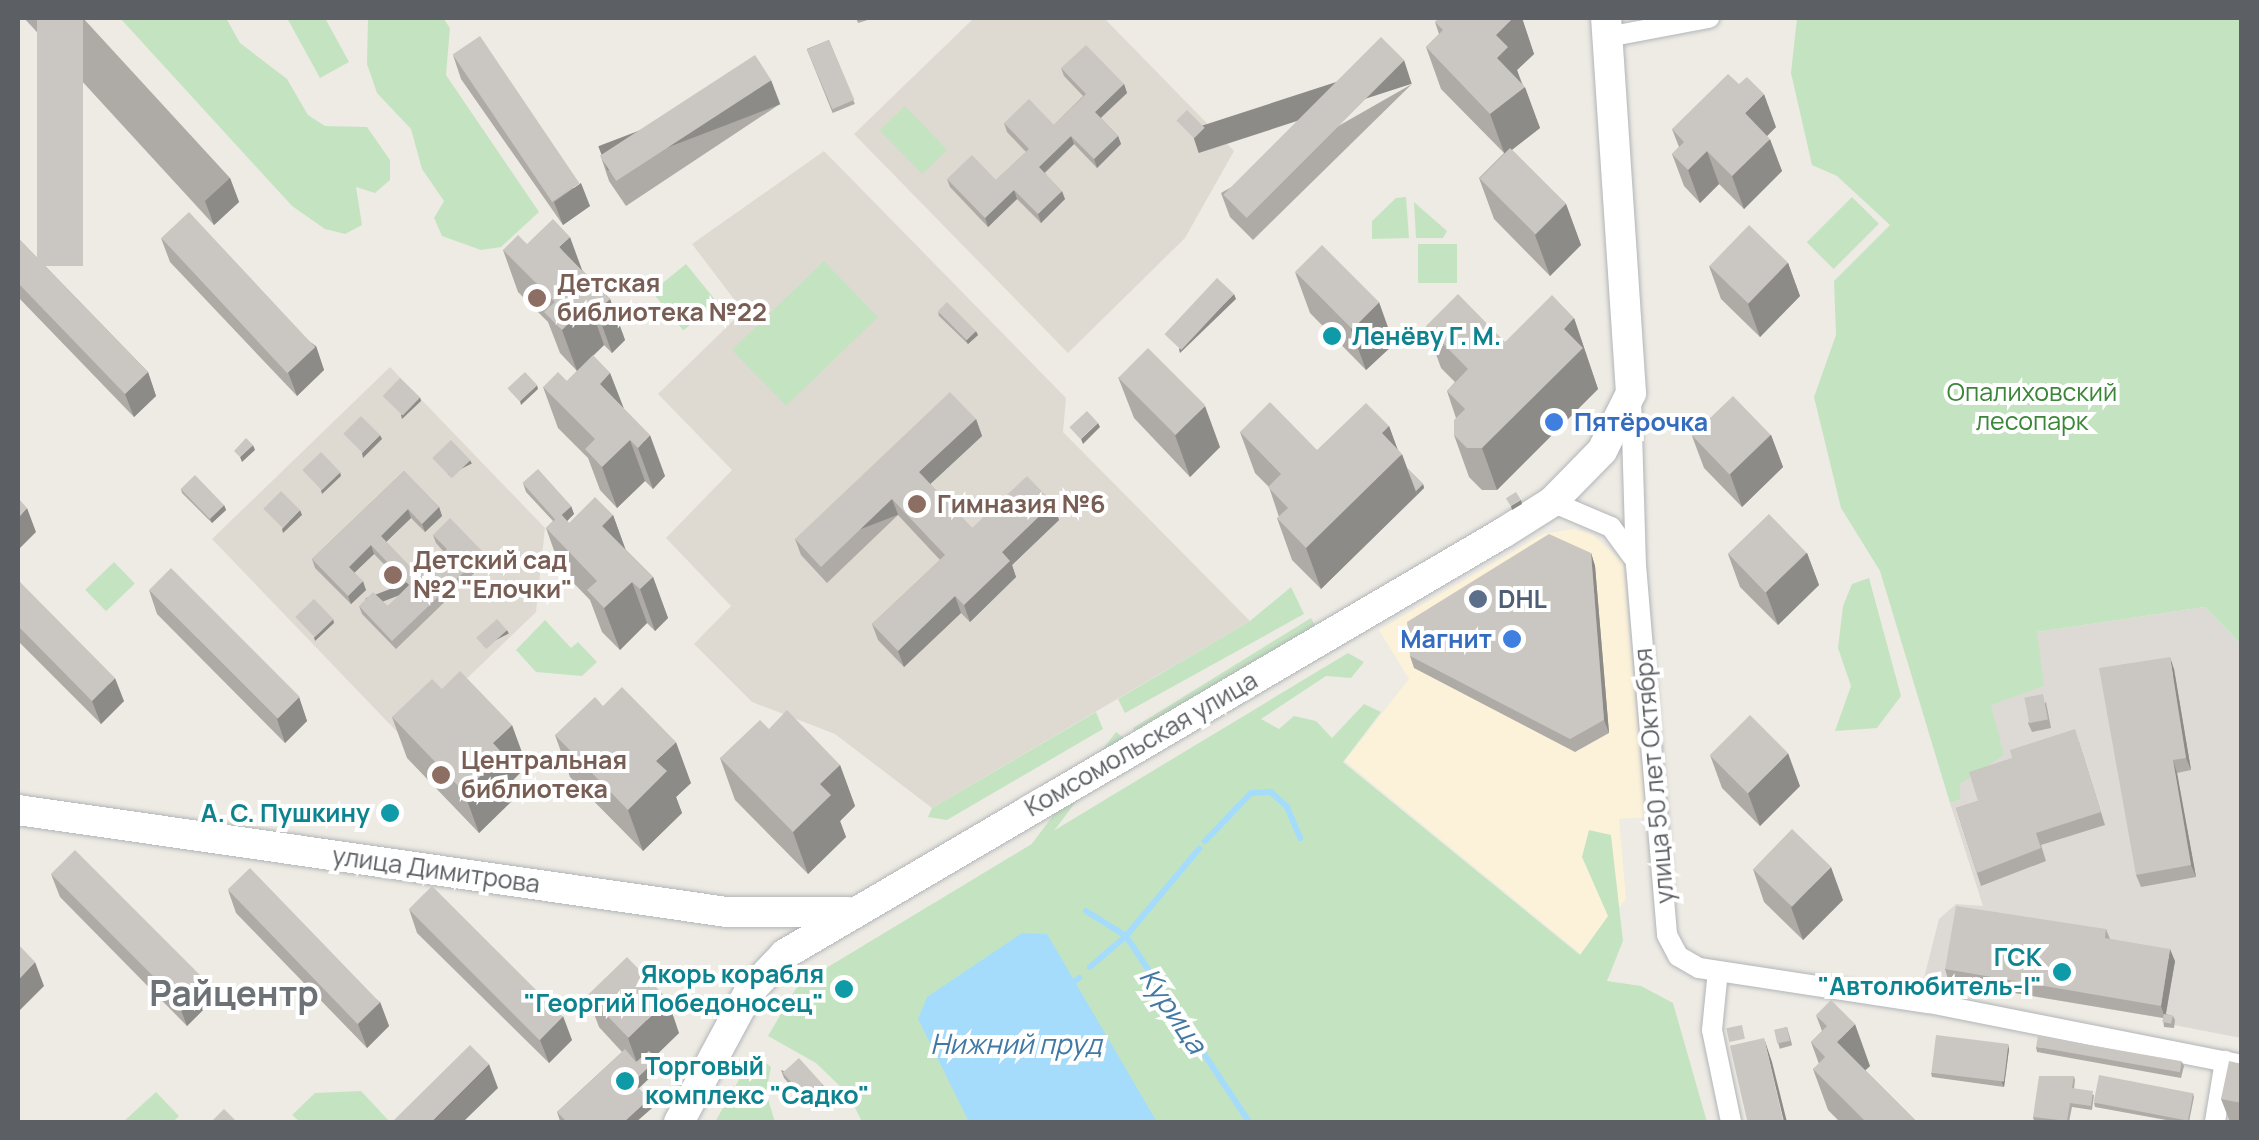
<!DOCTYPE html>
<html>
<head>
<meta charset="utf-8">
<style>
  body { margin:0 }
  #map { position:relative; width:2259px; height:1140px; overflow:hidden; background:#eeebe4; font-family:Manrope,sans-serif }
  div>[style] { position:absolute }
  .commercial>* { inset:0; background:#fcf2da }
  .industrial>* { inset:0; background:#dddad6 }
  .education>* { inset:0; background:#dedad2 }
  .green>* { inset:0; background:#c4e4c1; transform-origin:0 0 }
  .water>* { inset:0; background:#a6dcfb }
  .stream>* { height:6px; margin:-3px; padding:0 3px; transform-origin:3px; border-radius:3px; background:#a6dcfb }
  .roads { filter:drop-shadow(0 0 2px #b1b5b8) drop-shadow(0 0 2px #b1b5b8) }
  .street>* { height:20px; margin:-10px; padding:0 10px; transform-origin:10px; border-radius:10px; background:#fff }
  .secondary>* { height:30px; margin:-15px; padding:0 15px; transform-origin:15px; border-radius:15px; background:#fff }
  .wall>* { inset:0; background:#aeaaa6; transform-origin:0 0 }
  .shaded-wall>* { inset:0; background:#8d8b87; transform-origin:0 0 }
  .building>* { inset:0; background:#cac6c1; transform-origin:0 0 }
  .dots>* { width:28px; height:28px; translate:-50% -50%; box-sizing:border-box; border:5px solid #fff; border-radius:50% }
  span { translate:-50% -50%; white-space:nowrap; text-align:center; line-height:1.15; -webkit-text-stroke:8px #fff; paint-order:stroke }
  .education-label { font-size:25px; color:#785e54; font-weight:700 }
  .left { translate:0 -50%; text-align:left }
  .culture-label { font-size:25px; color:#0d838f; font-weight:700 }
  .right { translate:-100% -50%; text-align:right }
  .park-label { font-size:25px; color:#3b8639 }
  .shop-label { font-size:25px; color:#366cbe; font-weight:700 }
  .service-label { font-size:25px; color:#4e5e75; font-weight:700 }
  .street-label { font-size:25px; color:#5c6064 }
  .water-label { font-size:28px; color:#4178a4; font-style:italic }
  .district-label { font-size:35px; color:#6d7276; font-weight:700 }
  .frame { position:absolute; inset:0; border:20px solid #5c6064; pointer-events:none }
</style>
</head>
<body>
<div id="map">
  <div class="commercial">
    <div style="clip-path:polygon(1574px 529px,1593px 535px,1623px 562px,1646px 817px,1619px 819px,1626px 899px,1581px 954px,1345px 761px,1409px 679px,1379px 630px,1543px 534px)"></div>
  </div>
  <div class="industrial">
    <div style="clip-path:polygon(2205px 607px,2241px 644px,2241px 1038px,2174px 1025px,2174px 1020px,1924px 978px,1939px 919px,1956px 904px,1983px 906px,1950px 803px,1960px 800px,1959px 784px,1990px 705px,2037px 632px)"></div>
  </div>
  <div class="education">
    <div style="clip-path:polygon(974px 18px,1104px 18px,1234px 151px,1185px 238px,1068px 353px,854px 134px)"></div>
    <div style="clip-path:polygon(824px 151px,1066px 398px,1063px 432px,1250px 621px,932px 808px,835px 734px,752px 702px,694px 644px,731px 606px,666px 538px,732px 470px,658px 394px,743px 311px,692px 244px)"></div>
    <div style="clip-path:polygon(390px 367px,545px 528px,536px 612px,404px 739px,212px 539px)"></div>
  </div>
  <div class="green">
    <div style="clip-path:polygon(120px 18px,226px 18px,240px 43px,287px 79px,308px 115px,325px 126px,367px 127px,390px 160px,390px 180px,375px 193px,356px 187px,362px 225px,345px 234px,325px 229px,292px 206px)"></div>
    <div style="clip-path:polygon(287px 18px,325px 18px,349px 62px,320px 78px)"></div>
    <div style="clip-path:polygon(368px 18px,443px 18px,450px 28px,446px 75px,539px 212px,501px 247px,481px 250px,442px 236px,434px 218px,444px 201px,422px 169px,411px 129px,377px 93px,367px 64px)"></div>
    <div style="clip-path:polygon(1797px 18px,2241px 18px,2241px 644px,2205px 607px,2037px 632px,2044px 686px,1991px 705px,2004px 755px,1960px 784px,1960px 800px,1950px 803px,1880px 571px,1841px 508px,1814px 397px,1836px 335px,1834px 281px,1890px 225px,1837px 176px,1812px 165px,1791px 73px)"></div>
    <div style="left:905px;top:106px;width:61px;height:35px;rotate:46deg"></div>
    <div style="clip-path:polygon(1406px 197px,1409px 238px,1372px 239px,1372px 221px,1396px 198px)"></div>
    <div style="left:1852px;top:197px;width:38px;height:64px;rotate:45deg"></div>
    <div style="clip-path:polygon(1414px 202px,1447px 231px,1443px 238px,1416px 238px)"></div>
    <div style="left:1418px;top:244px;width:39px;height:39px"></div>
    <div style="left:824px;top:261px;width:78px;height:128px;rotate:46deg"></div>
    <div style="left:686px;top:264px;width:50px;height:44px;rotate:51deg"></div>
    <div style="left:114px;top:562px;width:30px;height:40px;rotate:46deg"></div>
    <div style="clip-path:polygon(1869px 578px,1901px 696px,1877px 728px,1835px 731px,1851px 686px,1838px 648px,1843px 606px,1852px 584px)"></div>
    <div style="clip-path:polygon(1291px 587px,1304px 614px,1125px 713px,1118px 699px,1250px 621px)"></div>
    <div style="clip-path:polygon(1311px 618px,1317px 629px,1136px 733px,1133px 728px)"></div>
    <div style="clip-path:polygon(545px 620px,571px 648px,578px 642px,597px 662px,582px 676px,536px 672px,516px 650px)"></div>
    <div style="clip-path:polygon(1348px 653px,1364px 662px,1351px 678px,1326px 676px,1261px 719px,1279px 729px,1294px 716px,1316px 721px,1332px 738px,1364px 704px,1381px 712px,1343px 762px,1580px 955px,1608px 916px,1582px 857px,1589px 830px,1611px 835px,1623px 941px,1607px 981px,1641px 986px,1673px 1003px,1707px 1122px,862px 1122px,849px 1095px,816px 1063px,768px 1036px,798px 985px)"></div>
    <div style="clip-path:polygon(1096px 712px,1103px 729px,947px 820px,928px 817px,932px 808px)"></div>
    <div style="left:1116px;top:732px;width:10px;height:194px;rotate:37deg"></div>
    <div style="clip-path:polygon(754px 1053px,771px 1067px,766px 1092px,775px 1122px,715px 1122px)"></div>
    <div style="clip-path:polygon(361px 1091px,390px 1122px,300px 1122px,292px 1115px,315px 1093px)"></div>
    <div style="clip-path:polygon(156px 1092px,179px 1116px,173px 1122px,123px 1122px)"></div>
  </div>
  <div class="water">
    <div style="clip-path:polygon(1022px 933px,1047px 934px,1157px 1122px,969px 1122px,918px 1019px,927px 997px)"></div>
  </div>
  <div class="stream">
    <div style="left:1205px;top:841px;width:66px;rotate:-46.2deg"></div>
    <div style="left:1251px;top:793px;width:20px;rotate:-3deg"></div>
    <div style="left:1271px;top:792px;width:22px;rotate:43deg"></div>
    <div style="left:1287px;top:807px;width:34px;rotate:67deg"></div>
    <div style="left:1086px;top:911px;width:47px;rotate:32deg"></div>
    <div style="left:1126px;top:936px;width:223px;rotate:56.5deg"></div>
    <div style="left:1090px;top:967px;width:48px;rotate:-40.7deg"></div>
    <div style="left:1126px;top:936px;width:114px;rotate:-50deg"></div>
    <div style="left:1072px;top:983px;width:9px;rotate:-36deg"></div>
  </div>
  <div class="roads">
    <div class="street">
      <div style="left:1607px;top:37px;width:104px;rotate:-10.6deg"></div>
      <div style="left:1631px;top:398px;width:167px;rotate:88.3deg"></div>
      <div style="left:1636px;top:565px;width:371px;rotate:85.2deg"></div>
      <div style="left:1667px;top:935px;width:24px;rotate:62deg"></div>
      <div style="left:1678px;top:956px;width:24px;rotate:30deg"></div>
      <div style="left:1699px;top:968px;width:233px;rotate:8.7deg"></div>
      <div style="left:1929px;top:1003px;width:319px;rotate:11.2deg"></div>
      <div style="left:1552px;top:502px;width:64px;rotate:23deg"></div>
      <div style="left:1611px;top:527px;width:37px;rotate:54deg"></div>
      <div style="left:1717px;top:980px;width:50px;rotate:95.7deg"></div>
      <div style="left:1712px;top:1030px;width:94px;rotate:78.3deg"></div>
      <div style="left:2215px;top:1122px;width:62px;rotate:-80.7deg"></div>
    </div>
    <div class="secondary">
      <div style="left:18px;top:810px;width:716px;rotate:8.19deg"></div>
      <div style="left:727px;top:912px;width:121px"></div>
      <div style="left:679px;top:1122px;width:148px;rotate:-61.7deg"></div>
      <div style="left:749px;top:992px;width:52px;rotate:-46.5deg"></div>
      <div style="left:785px;top:954px;width:832px;rotate:-30.39deg"></div>
      <div style="left:1503px;top:533px;width:58px;rotate:-32.3deg"></div>
      <div style="left:1552px;top:502px;width:71px;rotate:-45.6deg"></div>
      <div style="left:1602px;top:451px;width:65px;rotate:-63.4deg"></div>
      <div style="left:1631px;top:393px;width:376px;rotate:-93.8deg"></div>
    </div>
  </div>
  <div class="wall">
    <div style="clip-path:polygon(24px 18px,83px 18px,230px 178px,239px 202px,214px 225px)"></div>
    <div style="clip-path:polygon(856px 18px,874px 18px,858px 23px)"></div>
    <div style="clip-path:polygon(1440px 18px,1522px 18px,1534px 54px,1517px 70px,1540px 128px,1512px 150px,1566px 204px,1581px 245px,1550px 276px,1494px 219px,1479px 178px,1504px 153px,1441px 89px,1426px 47px,1439px 34px,1435px 22px)"></div>
    <div style="left:829px;top:40px;width:69px;height:24px;rotate:68deg"></div>
    <div style="clip-path:polygon(453px 55px,590px 206px,563px 225px,461px 79px)"></div>
    <div style="clip-path:polygon(1061px 68px,1124px 84px,1127px 93px,1101px 118px,1118px 136px,1121px 144px,1097px 168px,1074px 144px,1045px 173px,1065px 199px,1041px 223px,1017px 199px,988px 227px,950px 187px,947px 179px,996px 180px,1026px 152px,1007px 132px,1004px 123px,1054px 125px,1083px 96px,1064px 76px)"></div>
    <div style="clip-path:polygon(1412px 84px,1253px 240px,1230px 217px,1221px 193px)"></div>
    <div style="clip-path:polygon(780px 104px,626px 206px,609px 181px,601px 157px)"></div>
    <div style="clip-path:polygon(1776px 127px,1767px 136px,1782px 171px,1744px 209px,1719px 184px,1700px 203px,1684px 186px,1672px 154px,1679px 147px,1672px 129px)"></div>
    <div style="clip-path:polygon(18px 238px,148px 372px,156px 396px,134px 417px,18px 297px)"></div>
    <div style="clip-path:polygon(161px 238px,316px 346px,324px 370px,297px 396px,170px 262px)"></div>
    <div style="clip-path:polygon(527px 244px,583px 271px,610px 299px,625px 340px,612px 353px,604px 345px,593px 356px,610px 373px,623px 407px,665px 476px,653px 489px,645px 481px,617px 508px,600px 490px,588px 458px,558px 428px,543px 387px,567px 381px,577px 371px,560px 353px,548px 322px,518px 292px,503px 250px)"></div>
    <div style="clip-path:polygon(1788px 263px,1800px 296px,1760px 337px,1721px 299px,1709px 266px)"></div>
    <div style="clip-path:polygon(1295px 272px,1394px 344px,1366px 370px,1310px 313px)"></div>
    <div style="clip-path:polygon(938px 312px,978px 335px,968px 344px,939px 316px)"></div>
    <div style="clip-path:polygon(1574px 318px,1598px 389px,1497px 490px,1482px 490px,1469px 477px,1454px 435px,1456px 418px,1447px 391px,1455px 382px,1441px 368px,1426px 326px,1505px 342px)"></div>
    <div style="clip-path:polygon(1118px 377px,1220px 447px,1190px 477px,1134px 418px)"></div>
    <div style="clip-path:polygon(976px 419px,982px 436px,930px 484px,972px 528px,1053px 503px,1059px 520px,1012px 565px,1016px 577px,970px 622px,961px 613px,904px 667px,878px 640px,872px 624px,940px 560px,898px 515px,827px 583px,801px 555px,795px 539px)"></div>
    <div style="clip-path:polygon(1389px 426px,1397px 448px,1407px 468px,1423px 484px,1424px 488px,1321px 589px,1292px 560px,1277px 518px,1279px 517px,1269px 487px,1255px 473px,1240px 432px,1317px 450px)"></div>
    <div style="clip-path:polygon(1771px 435px,1783px 467px,1742px 507px,1704px 468px,1692px 436px)"></div>
    <div style="clip-path:polygon(404px 471px,439px 507px,442px 516px,425px 532px,411px 518px,386px 542px,419px 576px,444px 552px,436px 543px,433px 535px,484px 553px,487px 561px,396px 649px,362px 614px,359px 606px,388px 606px,407px 588px,374px 554px,354px 573px,366px 590px,351px 604px,315px 568px,312px 559px)"></div>
    <div style="clip-path:polygon(523px 483px,571px 506px,574px 514px,567px 521px,569px 523px,613px 515px,625px 549px,653px 577px,668px 618px,655px 631px,647px 623px,620px 650px,602px 632px,590px 600px,561px 570px,546px 528px,553px 521px,526px 492px)"></div>
    <div style="clip-path:polygon(181px 489px,224px 505px,226px 510px,212px 523px,182px 493px)"></div>
    <div style="clip-path:polygon(1591px 553px,1595px 566px,1609px 733px,1575px 752px,1414px 668px,1410px 656px)"></div>
    <div style="clip-path:polygon(1807px 553px,1819px 585px,1778px 625px,1740px 587px,1728px 554px)"></div>
    <div style="clip-path:polygon(18px 580px,124px 701px,101px 724px,18px 641px)"></div>
    <div style="clip-path:polygon(149px 590px,299px 697px,307px 721px,285px 743px,157px 614px)"></div>
    <div style="clip-path:polygon(2174px 669px,2191px 770px,2177px 773px,2196px 877px,2141px 887px,2136px 875px)"></div>
    <div style="clip-path:polygon(442px 689px,527px 766px,513px 780px,518px 795px,479px 833px,407px 758px,392px 717px)"></div>
    <div style="clip-path:polygon(2046px 702px,2051px 728px,2032px 732px,2028px 723px)"></div>
    <div style="clip-path:polygon(603px 706px,691px 783px,676px 797px,682px 813px,643px 851px,570px 777px,555px 735px)"></div>
    <div style="clip-path:polygon(769px 729px,840px 765px,855px 806px,840px 821px,846px 837px,808px 874px,735px 800px,720px 758px)"></div>
    <div style="clip-path:polygon(2079px 742px,2105px 825px,2041px 845px,2046px 861px,1981px 886px,1956px 808px,1978px 801px)"></div>
    <div style="clip-path:polygon(1710px 755px,1800px 786px,1760px 826px,1722px 788px)"></div>
    <div style="clip-path:polygon(1753px 869px,1843px 900px,1803px 940px,1764px 902px)"></div>
    <div style="clip-path:polygon(51px 874px,202px 979px,210px 1003px,187px 1026px,60px 897px)"></div>
    <div style="clip-path:polygon(228px 890px,380px 1002px,389px 1026px,367px 1048px,236px 913px)"></div>
    <div style="clip-path:polygon(409px 909px,572px 1040px,549px 1063px,417px 933px)"></div>
    <div style="clip-path:polygon(2106px 929px,2110px 939px,2175px 961px,2166px 1014px,2173px 1016px,2175px 1020px,2174px 1028px,2164px 1027px,2163px 1018px,1949px 982px,1945px 969px)"></div>
    <div style="clip-path:polygon(587px 995px,679px 1033px,655px 1056px,660px 1068px,638px 1088px,649px 1099px,652px 1108px,636px 1122px,562px 1122px,560px 1121px,557px 1112px,622px 1052px,599px 1027px)"></div>
    <div style="clip-path:polygon(1816px 1015px,1870px 1066px,1865px 1070px,1917px 1122px,1840px 1122px,1828px 1110px,1813px 1069px,1819px 1064px,1811px 1042px,1822px 1031px)"></div>
    <div style="left:1787px;top:1027px;width:19px;height:13px;rotate:74deg"></div>
    <div style="clip-path:polygon(2036px 1047px,2182px 1062px,2184px 1066px,2181px 1078px,2037px 1052px)"></div>
    <div style="clip-path:polygon(2009px 1049px,2004px 1087px,1932px 1077px,1931px 1073px)"></div>
    <div style="clip-path:polygon(2242px 1064px,2242px 1122px,2230px 1122px,2221px 1099px)"></div>
    <div style="clip-path:polygon(781px 1070px,823px 1085px,826px 1093px,810px 1108px,784px 1078px)"></div>
    <div style="clip-path:polygon(2074px 1076px,2075px 1080px,2074px 1089px,2094px 1095px,2092px 1110px,2072px 1107px,2069px 1122px,2034px 1121px,2033px 1117px)"></div>
    <div style="clip-path:polygon(2193px 1093px,2194px 1097px,2189px 1122px,2177px 1122px,2095px 1107px,2094px 1103px)"></div>
  </div>
  <div class="shaded-wall">
    <div style="clip-path:polygon(1513px 18px,1522px 18px,1534px 54px,1517px 70px,1523px 88px,1525px 87px,1540px 128px,1505px 155px,1490px 114px,1497px 58px,1496px 35px)"></div>
    <div style="left:1404px;top:60px;width:25px;height:224px;rotate:72deg"></div>
    <div style="left:771px;top:80px;width:26px;height:185px;rotate:69deg"></div>
    <div style="clip-path:polygon(1124px 84px,1127px 93px,1098px 120px,1095px 112px)"></div>
    <div style="clip-path:polygon(1764px 94px,1776px 127px,1757px 146px,1745px 113px)"></div>
    <div style="clip-path:polygon(1205px 128px,1207px 132px,1196px 143px,1194px 138px)"></div>
    <div style="clip-path:polygon(1071px 136px,1074px 144px,1042px 175px,1039px 167px)"></div>
    <div style="clip-path:polygon(1118px 136px,1121px 144px,1097px 168px,1094px 159px)"></div>
    <div style="clip-path:polygon(1770px 139px,1782px 171px,1744px 209px,1732px 176px)"></div>
    <div style="clip-path:polygon(1707px 151px,1719px 184px,1700px 203px,1688px 170px)"></div>
    <div style="clip-path:polygon(230px 178px,239px 202px,214px 225px,205px 201px)"></div>
    <div style="clip-path:polygon(581px 183px,590px 206px,563px 225px,554px 202px)"></div>
    <div style="clip-path:polygon(1014px 190px,1017px 199px,988px 227px,985px 218px)"></div>
    <div style="clip-path:polygon(1062px 191px,1065px 199px,1041px 223px,1038px 214px)"></div>
    <div style="clip-path:polygon(1566px 204px,1581px 245px,1550px 276px,1535px 235px)"></div>
    <div style="clip-path:polygon(570px 237px,585px 278px,559px 247px)"></div>
    <div style="clip-path:polygon(1788px 263px,1800px 296px,1760px 337px,1748px 304px)"></div>
    <div style="clip-path:polygon(1234px 294px,1236px 299px,1180px 353px,1179px 349px)"></div>
    <div style="clip-path:polygon(610px 299px,625px 340px,612px 353px,597px 311px)"></div>
    <div style="clip-path:polygon(1379px 302px,1394px 344px,1366px 370px,1351px 329px)"></div>
    <div style="clip-path:polygon(589px 303px,604px 345px,577px 371px,562px 330px)"></div>
    <div style="clip-path:polygon(1574px 318px,1598px 389px,1497px 490px,1482px 448px,1564px 329px)"></div>
    <div style="clip-path:polygon(976px 331px,978px 335px,968px 344px,966px 340px)"></div>
    <div style="clip-path:polygon(316px 346px,324px 370px,297px 396px,288px 372px)"></div>
    <div style="clip-path:polygon(148px 372px,156px 396px,134px 417px,125px 394px)"></div>
    <div style="clip-path:polygon(610px 373px,626px 414px,600px 384px)"></div>
    <div style="clip-path:polygon(537px 385px,538px 389px,521px 405px,520px 401px)"></div>
    <div style="clip-path:polygon(420px 397px,421px 401px,402px 419px,401px 415px)"></div>
    <div style="clip-path:polygon(1205px 406px,1220px 447px,1190px 477px,1175px 435px)"></div>
    <div style="clip-path:polygon(976px 419px,982px 436px,925px 489px,919px 472px)"></div>
    <div style="clip-path:polygon(1098px 423px,1100px 427px,1083px 444px,1081px 439px)"></div>
    <div style="clip-path:polygon(1389px 426px,1400px 456px,1402px 454px,1417px 495px,1321px 589px,1306px 548px,1382px 433px)"></div>
    <div style="clip-path:polygon(380px 435px,382px 439px,363px 458px,362px 453px)"></div>
    <div style="clip-path:polygon(650px 435px,665px 476px,653px 489px,638px 448px)"></div>
    <div style="clip-path:polygon(1771px 435px,1783px 467px,1742px 507px,1730px 474px)"></div>
    <div style="clip-path:polygon(630px 440px,645px 481px,617px 508px,602px 467px)"></div>
    <div style="clip-path:polygon(253px 445px,255px 450px,242px 462px,240px 457px)"></div>
    <div style="left:470px;top:460px;width:4px;height:26px;rotate:63deg"></div>
    <div style="clip-path:polygon(340px 472px,341px 476px,322px 494px,321px 490px)"></div>
    <div style="clip-path:polygon(1423px 484px,1424px 488px,1417px 495px,1416px 491px)"></div>
    <div style="left:892px;top:499px;width:17px;height:98px;rotate:69deg"></div>
    <div style="clip-path:polygon(1521px 500px,1522px 504px,1512px 510px,1511px 506px)"></div>
    <div style="clip-path:polygon(1053px 503px,1059px 520px,1012px 565px,1016px 577px,970px 622px,964px 605px,1002px 552px)"></div>
    <div style="clip-path:polygon(224px 505px,226px 510px,212px 523px,210px 519px)"></div>
    <div style="clip-path:polygon(571px 506px,574px 514px,560px 528px,556px 520px)"></div>
    <div style="clip-path:polygon(439px 507px,442px 516px,425px 532px,422px 524px)"></div>
    <div style="clip-path:polygon(27px 508px,36px 532px,18px 550px,18px 518px)"></div>
    <div style="clip-path:polygon(408px 509px,411px 518px,384px 544px,381px 536px)"></div>
    <div style="clip-path:polygon(300px 510px,302px 515px,283px 533px,282px 529px)"></div>
    <div style="clip-path:polygon(613px 515px,628px 556px,602px 526px)"></div>
    <div style="clip-path:polygon(371px 545px,374px 554px,352px 575px,349px 567px)"></div>
    <div style="left:484px;top:553px;width:9px;height:127px;rotate:69deg"></div>
    <div style="clip-path:polygon(1591px 553px,1595px 566px,1609px 733px,1604px 720px)"></div>
    <div style="clip-path:polygon(1807px 553px,1819px 585px,1778px 625px,1766px 592px)"></div>
    <div style="clip-path:polygon(653px 577px,668px 618px,655px 631px,640px 589px)"></div>
    <div style="clip-path:polygon(363px 581px,366px 590px,351px 604px,348px 596px)"></div>
    <div style="clip-path:polygon(632px 582px,647px 623px,620px 650px,604px 608px)"></div>
    <div style="clip-path:polygon(955px 596px,961px 613px,904px 667px,898px 651px)"></div>
    <div style="clip-path:polygon(333px 619px,334px 623px,315px 641px,314px 637px)"></div>
    <div style="left:507px;top:630px;width:4px;height:28px;rotate:63deg"></div>
    <div style="clip-path:polygon(2170px 657px,2174px 669px,2191px 770px,2186px 758px)"></div>
    <div style="clip-path:polygon(115px 678px,124px 701px,101px 724px,92px 701px)"></div>
    <div style="clip-path:polygon(299px 697px,307px 721px,285px 743px,277px 719px)"></div>
    <div style="clip-path:polygon(512px 725px,527px 766px,513px 780px,518px 795px,479px 833px,464px 792px,493px 743px)"></div>
    <div style="clip-path:polygon(676px 742px,691px 783px,676px 797px,682px 813px,643px 851px,628px 810px,656px 761px)"></div>
    <div style="clip-path:polygon(1788px 753px,1800px 786px,1760px 826px,1748px 793px)"></div>
    <div style="clip-path:polygon(2173px 760px,2177px 773px,2196px 877px,2191px 865px)"></div>
    <div style="clip-path:polygon(840px 765px,855px 806px,840px 821px,846px 837px,808px 874px,793px 832px,820px 784px)"></div>
    <div style="clip-path:polygon(1831px 867px,1843px 900px,1803px 940px,1791px 907px)"></div>
    <div style="clip-path:polygon(2170px 949px,2175px 961px,2165px 1018px,2161px 1006px)"></div>
    <div style="clip-path:polygon(35px 962px,44px 986px,18px 1012px,18px 980px)"></div>
    <div style="clip-path:polygon(202px 979px,210px 1003px,187px 1026px,178px 1002px)"></div>
    <div style="clip-path:polygon(668px 1000px,679px 1033px,640px 1071px,628px 1038px)"></div>
    <div style="clip-path:polygon(380px 1002px,389px 1026px,367px 1048px,358px 1024px)"></div>
    <div style="clip-path:polygon(563px 1016px,572px 1040px,549px 1063px,540px 1040px)"></div>
    <div style="clip-path:polygon(1855px 1024px,1870px 1066px,1852px 1083px,1837px 1042px)"></div>
    <div style="clip-path:polygon(1764px 1038px,1772px 1062px,1787px 1122px,1784px 1122px)"></div>
    <div style="clip-path:polygon(2008px 1044px,2009px 1049px,2004px 1087px,2002px 1083px)"></div>
    <div style="clip-path:polygon(657px 1059px,660px 1068px,636px 1091px,633px 1082px)"></div>
    <div style="clip-path:polygon(489px 1064px,498px 1088px,463px 1122px,431px 1122px)"></div>
    <div style="clip-path:polygon(823px 1085px,826px 1093px,810px 1108px,807px 1099px)"></div>
    <div style="clip-path:polygon(649px 1099px,652px 1108px,636px 1122px,624px 1122px)"></div>
  </div>
  <div class="building">
    <div style="left:37px;top:18px;width:46px;height:248px"></div>
    <div style="clip-path:polygon(1440px 18px,1513px 18px,1496px 35px,1508px 47px,1497px 58px,1525px 87px,1490px 114px,1426px 47px,1443px 30px,1435px 22px)"></div>
    <div style="left:480px;top:36px;width:178px;height:33px;rotate:56deg"></div>
    <div style="left:1381px;top:37px;width:33px;height:223px;rotate:45deg"></div>
    <div style="left:829px;top:40px;width:65px;height:24px;rotate:67deg"></div>
    <div style="clip-path:polygon(1086px 45px,1124px 84px,1095px 112px,1118px 136px,1094px 159px,1071px 136px,1039px 167px,1062px 191px,1038px 214px,1014px 190px,985px 218px,947px 179px,972px 155px,996px 180px,1029px 149px,1004px 123px,1029px 99px,1054px 125px,1086px 94px,1061px 68px)"></div>
    <div style="left:755px;top:55px;width:30px;height:185px;rotate:57deg"></div>
    <div style="clip-path:polygon(1728px 74px,1739px 84px,1747px 77px,1764px 94px,1745px 113px,1770px 139px,1732px 176px,1707px 151px,1688px 170px,1672px 154px,1684px 142px,1672px 129px)"></div>
    <div style="left:1187px;top:110px;width:25px;height:15px;rotate:45deg"></div>
    <div style="left:1510px;top:148px;width:79px;height:43px;rotate:45deg"></div>
    <div style="left:189px;top:212px;width:185px;height:38px;rotate:47deg"></div>
    <div style="clip-path:polygon(553px 219px,570px 237px,559px 247px,610px 299px,597px 311px,589px 303px,562px 330px,544px 312px,555px 302px,503px 250px,518px 235px,527px 244px)"></div>
    <div style="left:1749px;top:225px;width:54px;height:57px;rotate:44deg"></div>
    <div style="clip-path:polygon(18px 238px,148px 372px,125px 394px,18px 283px)"></div>
    <div style="left:1322px;top:245px;width:81px;height:38px;rotate:45deg"></div>
    <div style="left:1217px;top:278px;width:23px;height:77px;rotate:43deg"></div>
    <div style="clip-path:polygon(1458px 294px,1505px 342px,1552px 295px,1574px 318px,1564px 329px,1583px 348px,1482px 448px,1467px 448px,1454px 435px,1454px 420px,1465px 409px,1447px 391px,1468px 369px,1426px 326px)"></div>
    <div style="left:947px;top:302px;width:41px;height:13px;rotate:45deg"></div>
    <div style="left:1148px;top:348px;width:81px;height:42px;rotate:45deg"></div>
    <div style="clip-path:polygon(593px 355px,610px 373px,600px 384px,650px 435px,638px 448px,630px 440px,602px 467px,585px 449px,595px 439px,543px 387px,558px 372px,567px 381px)"></div>
    <div style="left:525px;top:372px;width:18px;height:24px;rotate:47deg"></div>
    <div style="left:400px;top:378px;width:28px;height:25px;rotate:44deg"></div>
    <div style="clip-path:polygon(950px 392px,976px 419px,919px 472px,972px 528px,1027px 476px,1053px 503px,1002px 552px,1010px 561px,964px 605px,955px 596px,898px 651px,872px 624px,945px 555px,892px 499px,821px 567px,795px 539px)"></div>
    <div style="left:1733px;top:396px;width:54px;height:57px;rotate:46deg"></div>
    <div style="clip-path:polygon(1270px 402px,1317px 450px,1366px 403px,1389px 426px,1382px 433px,1402px 454px,1306px 548px,1277px 518px,1288px 508px,1268px 487px,1281px 474px,1240px 432px)"></div>
    <div style="left:1087px;top:411px;width:16px;height:24px;rotate:47deg"></div>
    <div style="left:361px;top:416px;width:27px;height:25px;rotate:45deg"></div>
    <div style="clip-path:polygon(246px 438px,253px 445px,240px 457px,234px 451px)"></div>
    <div style="left:451px;top:440px;width:28px;height:26px;rotate:46deg"></div>
    <div style="left:321px;top:452px;width:28px;height:26px;rotate:46deg"></div>
    <div style="clip-path:polygon(1407px 468px,1423px 484px,1416px 491px)"></div>
    <div style="left:538px;top:469px;width:50px;height:21px;rotate:48deg"></div>
    <div style="clip-path:polygon(404px 471px,439px 507px,422px 524px,408px 509px,381px 536px,419px 576px,447px 549px,433px 535px,450px 518px,484px 553px,392px 641px,359px 606px,373px 592px,388px 606px,409px 585px,371px 545px,349px 567px,363px 581px,348px 596px,312px 559px)"></div>
    <div style="left:195px;top:475px;width:42px;height:20px;rotate:46deg"></div>
    <div style="left:281px;top:491px;width:27px;height:25px;rotate:45deg"></div>
    <div style="left:1516px;top:492px;width:9px;height:12px;rotate:58deg"></div>
    <div style="clip-path:polygon(595px 497px,613px 515px,602px 526px,653px 577px,640px 589px,632px 582px,604px 608px,587px 590px,597px 581px,546px 528px,561px 514px,569px 523px)"></div>
    <div style="clip-path:polygon(18px 498px,27px 508px,18px 518px)"></div>
    <div style="left:1769px;top:514px;width:54px;height:57px;rotate:46deg"></div>
    <div style="clip-path:polygon(1549px 534px,1591px 553px,1604px 720px,1570px 739px,1410px 656px,1407px 622px)"></div>
    <div style="left:171px;top:568px;width:182px;height:31px;rotate:45deg"></div>
    <div style="clip-path:polygon(18px 580px,115px 678px,92px 701px,18px 626px)"></div>
    <div style="left:314px;top:599px;width:28px;height:26px;rotate:46deg"></div>
    <div style="left:497px;top:619px;width:15px;height:28px;rotate:48deg"></div>
    <div style="clip-path:polygon(2170px 657px,2186px 758px,2173px 760px,2191px 865px,2136px 875px,2099px 668px)"></div>
    <div style="clip-path:polygon(460px 671px,512px 725px,493px 743px,503px 754px,464px 792px,392px 717px,432px 679px,442px 689px)"></div>
    <div style="clip-path:polygon(622px 687px,676px 742px,656px 761px,667px 771px,628px 810px,555px 735px,595px 697px,603px 706px)"></div>
    <div style="left:2043px;top:694px;width:26px;height:19px;rotate:79deg"></div>
    <div style="clip-path:polygon(787px 710px,840px 765px,820px 784px,831px 795px,793px 832px,720px 758px,760px 720px,769px 729px)"></div>
    <div style="left:1750px;top:715px;width:54px;height:57px;rotate:45deg"></div>
    <div style="clip-path:polygon(2075px 729px,2101px 812px,2036px 833px,2041px 848px,1977px 873px,1956px 808px,1978px 801px,1969px 772px,2012px 758px,2010px 750px)"></div>
    <div style="left:1792px;top:829px;width:54px;height:56px;rotate:44deg"></div>
    <div style="left:75px;top:850px;width:181px;height:34px;rotate:45deg"></div>
    <div style="left:250px;top:868px;width:187px;height:31px;rotate:46deg"></div>
    <div style="left:432px;top:886px;width:185px;height:33px;rotate:45deg"></div>
    <div style="clip-path:polygon(1956px 906px,2106px 929px,2105px 938px,2170px 949px,2161px 1006px,1945px 969px)"></div>
    <div style="clip-path:polygon(18px 944px,35px 962px,18px 980px)"></div>
    <div style="left:627px;top:957px;width:59px;height:55px;rotate:46deg"></div>
    <div style="clip-path:polygon(1831px 1000px,1855px 1024px,1837px 1042px,1917px 1122px,1866px 1122px,1813px 1069px,1825px 1057px,1811px 1042px,1827px 1026px,1816px 1015px)"></div>
    <div style="left:2164px;top:1014px;width:9px;height:8px;rotate:13deg"></div>
    <div style="left:1742px;top:1025px;width:14px;height:16px;rotate:78deg"></div>
    <div style="left:1787px;top:1027px;width:14px;height:13px;rotate:78deg"></div>
    <div style="left:1936px;top:1035px;width:73px;height:38px;rotate:7deg"></div>
    <div style="left:2038px;top:1036px;width:146px;height:11px;rotate:10deg"></div>
    <div style="left:1764px;top:1038px;width:86px;height:35px;rotate:77deg"></div>
    <div style="clip-path:polygon(470px 1045px,489px 1064px,431px 1122px,392px 1122px)"></div>
    <div style="clip-path:polygon(625px 1049px,636px 1062px,649px 1051px,657px 1059px,633px 1082px,649px 1099px,624px 1122px,567px 1122px,557px 1112px)"></div>
    <div style="left:799px;top:1058px;width:36px;height:22px;rotate:48deg"></div>
    <div style="clip-path:polygon(2229px 1061px,2242px 1064px,2242px 1103px,2221px 1099px)"></div>
    <div style="left:2099px;top:1075px;width:96px;height:28px;rotate:11deg"></div>
    <div style="clip-path:polygon(2039px 1076px,2074px 1076px,2072px 1088px,2093px 1091px,2091px 1106px,2070px 1103px,2067px 1121px,2033px 1117px)"></div>
    <div style="clip-path:polygon(224px 1109px,237px 1122px,211px 1122px)"></div>
  </div>
  <div class="dots">
    <div style="left:537px;top:298px;background:#8d6e63"></div>
    <div style="left:1332px;top:336px;background:#0f9aa8"></div>
    <div style="left:1554px;top:422px;background:#3f7fe0"></div>
    <div style="left:917px;top:504px;background:#8d6e63"></div>
    <div style="left:393px;top:575px;background:#8d6e63"></div>
    <div style="left:1478px;top:599px;background:#5c6f8a"></div>
    <div style="left:1512px;top:639px;background:#3f7fe0"></div>
    <div style="left:441px;top:775px;background:#8d6e63"></div>
    <div style="left:390px;top:813px;background:#0f9aa8"></div>
    <div style="left:2062px;top:972px;background:#0f9aa8"></div>
    <div style="left:844px;top:989px;background:#0f9aa8"></div>
    <div style="left:625px;top:1081px;background:#0f9aa8"></div>
  </div>
  <div class="education-label">
    <span class="left" style="left:557px;top:298px">Детская<br>библиотека №22</span>
    <span class="left" style="left:937px;top:504px">Гимназия №6</span>
    <span class="left" style="left:413px;top:575px">Детский сад<br>№2 "Елочки"</span>
    <span class="left" style="left:461px;top:775px">Центральная<br>библиотека</span>
  </div>
  <div class="culture-label">
    <span class="left" style="left:1352px;top:336px">Ленёву Г. М.</span>
    <span class="right" style="left:370px;top:813px">А. С. Пушкину</span>
    <span class="right" style="left:2042px;top:972px">ГСК<br>"Автолюбитель-I"</span>
    <span class="right" style="left:824px;top:989px">Якорь корабля<br>"Георгий Победоносец"</span>
    <span class="left" style="left:645px;top:1081px">Торговый<br>комплекс "Садко"</span>
  </div>
  <div class="park-label">
    <span style="left:2032px;top:407px">Опалиховский<br>лесопарк</span>
  </div>
  <div class="shop-label">
    <span class="left" style="left:1574px;top:422px">Пятёрочка</span>
    <span class="right" style="left:1492px;top:639px">Магнит</span>
  </div>
  <div class="service-label">
    <span class="left" style="left:1498px;top:599px">DHL</span>
  </div>
  <div class="street-label">
    <span style="left:1141px;top:744px;rotate:-30deg">Комсомольская улица</span>
    <span style="left:1654px;top:776px;rotate:-95deg">улица 50 лет Октября</span>
    <span style="left:436px;top:870px;rotate:8deg">улица Димитрова</span>
  </div>
  <div class="water-label">
    <span style="left:1174px;top:1010px;rotate:56deg">Курица</span>
    <span style="left:1016px;top:1043px">Нижний пруд</span>
  </div>
  <div class="district-label">
    <span style="left:234px;top:993px">Райцентр</span>
  </div>
  <div class="frame"></div>
</div>
</body>
</html>
